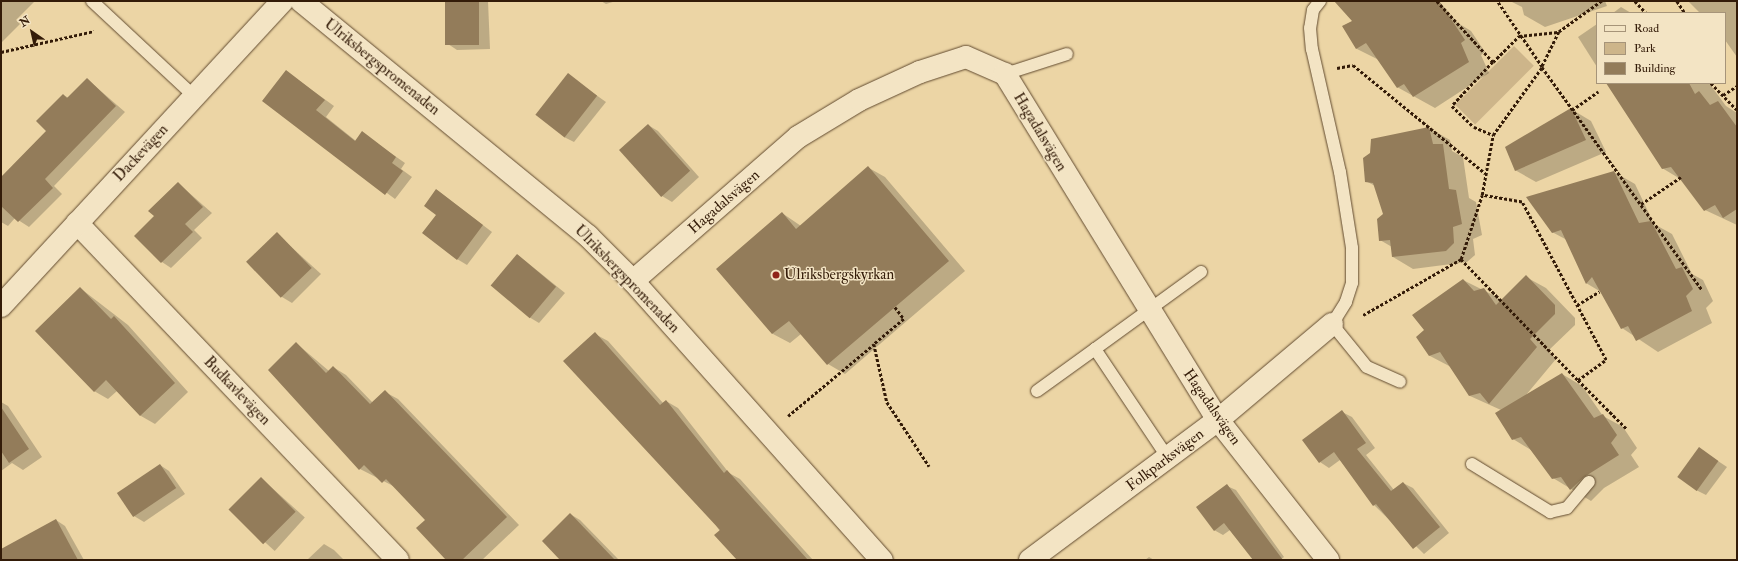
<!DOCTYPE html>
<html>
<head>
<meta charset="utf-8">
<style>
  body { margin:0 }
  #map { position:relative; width:1738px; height:561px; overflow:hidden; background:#ecd5a5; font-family:"IM FELL Double Pica",serif }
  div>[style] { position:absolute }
  .green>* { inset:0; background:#cdb58a; transform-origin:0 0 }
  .shadow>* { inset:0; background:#0003; transform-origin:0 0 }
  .building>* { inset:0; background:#937c5a; transform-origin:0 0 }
  .path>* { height:2.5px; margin-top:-1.25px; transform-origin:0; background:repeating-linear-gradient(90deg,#331b08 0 3px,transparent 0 5px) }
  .roads { filter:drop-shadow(0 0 1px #614a2f) drop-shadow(0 0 1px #614a2f) }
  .service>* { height:12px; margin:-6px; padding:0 6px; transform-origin:6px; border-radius:6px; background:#f3e4c4 }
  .minor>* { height:22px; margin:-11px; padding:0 11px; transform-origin:11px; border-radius:11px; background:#f3e4c4 }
  .dots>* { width:11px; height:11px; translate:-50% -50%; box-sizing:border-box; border:2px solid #f3e4c4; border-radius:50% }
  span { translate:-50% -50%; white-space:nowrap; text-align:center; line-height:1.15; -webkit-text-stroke:3px #f3e4c4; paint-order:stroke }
  .street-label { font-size:15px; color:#331b08 }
  .poi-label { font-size:15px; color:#331b08 }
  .left { translate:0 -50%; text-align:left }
  .frame { position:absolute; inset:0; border:2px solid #331b08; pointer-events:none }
  .legend { position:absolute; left:1596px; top:12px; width:130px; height:72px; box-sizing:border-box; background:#f3e4c4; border:1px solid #a69479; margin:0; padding:5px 7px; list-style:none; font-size:12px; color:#331b08 }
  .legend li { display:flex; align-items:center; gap:8px; height:20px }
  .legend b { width:20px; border:1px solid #a69479 }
  .north { position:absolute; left:12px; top:12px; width:40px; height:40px; -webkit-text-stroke:3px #f3e4c4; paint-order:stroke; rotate:326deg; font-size:11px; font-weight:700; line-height:16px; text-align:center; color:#331b08 }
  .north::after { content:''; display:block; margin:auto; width:14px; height:18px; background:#331b08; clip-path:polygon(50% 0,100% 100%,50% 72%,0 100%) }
</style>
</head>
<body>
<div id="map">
  <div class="green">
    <div style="left:1514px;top:46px;width:28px;height:83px;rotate:45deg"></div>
  </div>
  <div class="shadow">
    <div style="clip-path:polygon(1px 1px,35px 1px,16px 20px,20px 24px,2px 42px)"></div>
    <div style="clip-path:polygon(446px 1px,488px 1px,490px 49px,457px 50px,448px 44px)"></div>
    <div style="clip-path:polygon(601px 1px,616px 1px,606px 4px)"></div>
    <div style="clip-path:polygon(1348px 1px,1439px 1px,1458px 23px,1471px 31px,1485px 52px,1481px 55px,1489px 73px,1435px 108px,1397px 87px,1379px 60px,1357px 49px,1343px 26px,1354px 21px)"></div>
    <div style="clip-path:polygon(1510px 1px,1605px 1px,1607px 6px,1545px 27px,1524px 15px,1522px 7px)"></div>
    <div style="clip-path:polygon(1688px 1px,1737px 1px,1737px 57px,1725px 40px,1725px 13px,1700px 13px)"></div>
    <div style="clip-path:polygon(1621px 7px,1631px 13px,1613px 13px)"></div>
    <div style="clip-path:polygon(1597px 24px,1597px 67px,1578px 37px)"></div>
    <div style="clip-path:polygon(287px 72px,334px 106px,326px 117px,356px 141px,362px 133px,405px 163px,401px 169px,412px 177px,395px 199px,264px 101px)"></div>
    <div style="clip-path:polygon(568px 75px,606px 102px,574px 142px,564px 137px)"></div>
    <div style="clip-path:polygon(87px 79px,125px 112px,54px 186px,62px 194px,29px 227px,15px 218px,8px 226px,1px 222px,1px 178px,47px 131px,63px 95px,69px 98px)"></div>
    <div style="clip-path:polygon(1608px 83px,1709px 83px,1726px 106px,1737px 113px,1737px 225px,1705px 210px,1682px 180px,1662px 168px)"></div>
    <div style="clip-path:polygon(1571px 109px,1591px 121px,1606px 152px,1536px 182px,1515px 170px)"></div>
    <div style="clip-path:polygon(648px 125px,658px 131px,699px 177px,672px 202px,662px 196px,620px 150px)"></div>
    <div style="clip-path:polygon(1429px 128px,1450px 140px,1452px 151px,1463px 157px,1469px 198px,1476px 202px,1482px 235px,1473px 239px,1475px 255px,1467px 262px,1413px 269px,1393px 257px,1392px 247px,1380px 240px,1384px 215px,1375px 186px,1366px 181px)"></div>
    <div style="clip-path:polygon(869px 168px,885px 177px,965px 271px,845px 374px,828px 364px,801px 334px,790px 343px,773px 334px,717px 269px,782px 213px,801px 226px)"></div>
    <div style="clip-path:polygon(1614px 172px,1635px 184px,1654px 224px,1672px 234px,1692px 274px,1703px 280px,1713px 301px,1706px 308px,1712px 323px,1658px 352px,1622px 328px,1601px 292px,1586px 283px,1567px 240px,1552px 232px)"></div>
    <div style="clip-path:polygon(178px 183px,212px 213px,194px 230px,202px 238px,171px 268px,162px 262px,155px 216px)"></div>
    <div style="clip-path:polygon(437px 190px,492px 232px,467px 265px,457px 259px,437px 215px)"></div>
    <div style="clip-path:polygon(277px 234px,321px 274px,292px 303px,282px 297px)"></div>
    <div style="clip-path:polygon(518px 255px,565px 293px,539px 323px,529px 317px)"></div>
    <div style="clip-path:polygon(1526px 277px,1546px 288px,1575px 318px,1575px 325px,1549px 350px,1556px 359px,1526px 395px,1562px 374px,1582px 386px,1603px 416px,1623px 427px,1637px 448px,1631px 455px,1639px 467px,1604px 488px,1591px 501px,1553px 478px,1531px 450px,1513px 439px,1501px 410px,1470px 396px,1451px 367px,1430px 356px,1426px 330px,1463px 280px,1503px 300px)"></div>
    <div style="clip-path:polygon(80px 288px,128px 325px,188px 392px,155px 424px,141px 416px,117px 391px,108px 399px,94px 391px)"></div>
    <div style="clip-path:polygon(595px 334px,608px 341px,663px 403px,666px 401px,678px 408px,729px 473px,740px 479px,813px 560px,738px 560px)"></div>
    <div style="clip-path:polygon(296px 343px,329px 371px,333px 367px,346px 375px,373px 403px,385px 392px,398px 399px,519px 525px,482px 560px,448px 560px,427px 520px,397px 488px,360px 469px)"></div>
    <div style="clip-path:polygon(1px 402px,8px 406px,42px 457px,23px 470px,12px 463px,1px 471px)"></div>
    <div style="clip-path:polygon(1342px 412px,1352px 417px,1375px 448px,1366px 455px,1394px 490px,1403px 483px,1413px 488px,1449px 533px,1424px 554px,1374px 505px,1340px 460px,1329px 468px,1320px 462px)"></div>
    <div style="clip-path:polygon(1700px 449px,1727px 467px,1706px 495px,1696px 490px)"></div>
    <div style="clip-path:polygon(160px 465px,169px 471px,185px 494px,144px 522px,134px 516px)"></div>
    <div style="left:261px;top:478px;width:59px;height:45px;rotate:42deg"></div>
    <div style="clip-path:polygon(1227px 486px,1236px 490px,1284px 557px,1280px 560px,1254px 560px,1230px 530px,1223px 535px,1214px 530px)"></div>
    <div style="clip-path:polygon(570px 514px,580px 520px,619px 560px,562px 560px)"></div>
    <div style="clip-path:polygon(56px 520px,65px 526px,84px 560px,3px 560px,1px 550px)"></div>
    <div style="clip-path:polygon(324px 544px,334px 550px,344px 560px,307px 560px)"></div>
    <div style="clip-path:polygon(1149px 557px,1154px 560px,1145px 560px)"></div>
  </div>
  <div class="building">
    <div style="left:445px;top:1px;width:34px;height:44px"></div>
    <div style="clip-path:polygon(1334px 1px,1439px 1px,1465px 40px,1461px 43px,1469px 62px,1413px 97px,1404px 84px,1397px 88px,1366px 43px,1356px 49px,1342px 26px,1352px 21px)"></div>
    <div style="clip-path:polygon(286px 70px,325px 100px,316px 110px,355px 141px,362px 131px,396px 157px,392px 163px,403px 171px,385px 195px,262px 101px)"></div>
    <div style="left:568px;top:73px;width:37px;height:53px;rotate:38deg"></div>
    <div style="clip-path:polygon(87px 78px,116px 106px,45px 179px,53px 188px,18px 222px,1px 206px,1px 177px,46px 131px,36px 121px,63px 94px,67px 98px)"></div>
    <div style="clip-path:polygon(1606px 83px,1689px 83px,1695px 94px,1699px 91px,1710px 105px,1718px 101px,1737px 127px,1737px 209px,1723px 218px,1715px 205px,1704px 211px,1671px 167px,1662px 169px)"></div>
    <div style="clip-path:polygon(1571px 108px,1586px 140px,1515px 171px,1505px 147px)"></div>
    <div style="left:648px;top:124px;width:63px;height:39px;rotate:48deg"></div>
    <div style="clip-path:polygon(1429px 127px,1433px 144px,1443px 144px,1449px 189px,1456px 190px,1462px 224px,1453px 227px,1454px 243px,1446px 251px,1392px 257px,1390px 240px,1379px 241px,1377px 219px,1383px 214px,1373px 183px,1365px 182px,1363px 158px,1370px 153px,1371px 139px)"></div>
    <div style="clip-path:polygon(868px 166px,949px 261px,827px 365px,789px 321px,772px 334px,716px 269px,782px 212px,796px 229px)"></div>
    <div style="clip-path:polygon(1614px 171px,1639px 223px,1651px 221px,1676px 269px,1682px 267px,1693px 289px,1686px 296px,1692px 311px,1636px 341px,1628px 326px,1621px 329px,1592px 277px,1586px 284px,1561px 230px,1552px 233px,1526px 197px)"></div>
    <div style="clip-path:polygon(178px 182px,203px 207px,185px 224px,193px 232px,161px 263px,134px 236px,154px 216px,148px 211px)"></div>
    <div style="clip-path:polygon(436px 189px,483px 225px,457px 260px,422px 233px,436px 215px,424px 206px)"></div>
    <div style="left:277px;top:232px;width:50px;height:43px;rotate:46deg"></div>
    <div style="left:517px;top:254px;width:51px;height:41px;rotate:40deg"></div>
    <div style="clip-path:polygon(1526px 275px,1555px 305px,1555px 314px,1530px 339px,1537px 347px,1489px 404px,1480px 393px,1469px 396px,1440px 352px,1429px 356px,1416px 337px,1424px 330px,1412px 315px,1463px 279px,1474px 291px,1484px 288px,1496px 305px)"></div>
    <div style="clip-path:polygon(80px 287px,111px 319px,114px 316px,175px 383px,140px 416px,106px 380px,94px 392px,35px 331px)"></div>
    <div style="clip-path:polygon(595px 332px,660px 405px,666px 400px,724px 473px,727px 470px,808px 560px,737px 560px,714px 535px,720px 530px,563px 361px)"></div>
    <div style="clip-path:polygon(296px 342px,326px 373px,333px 366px,370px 404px,385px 390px,507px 517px,462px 560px,446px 560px,416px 528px,425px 520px,386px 479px,382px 483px,364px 465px,359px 470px,268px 370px)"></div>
    <div style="clip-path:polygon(1562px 373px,1594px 418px,1603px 414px,1617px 435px,1611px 443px,1619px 455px,1584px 477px,1570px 490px,1561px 477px,1552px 479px,1521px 437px,1512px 440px,1495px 413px)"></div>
    <div style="clip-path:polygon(1px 407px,29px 449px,9px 463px,1px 451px)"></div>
    <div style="clip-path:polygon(1342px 410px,1366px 443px,1357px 449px,1391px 491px,1403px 482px,1440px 527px,1413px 549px,1376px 504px,1373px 506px,1334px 452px,1319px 463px,1302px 440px)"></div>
    <div style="left:1699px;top:447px;width:24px;height:37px;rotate:36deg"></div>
    <div style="left:160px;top:464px;width:29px;height:52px;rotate:56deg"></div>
    <div style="left:261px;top:477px;width:49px;height:46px;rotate:45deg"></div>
    <div style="clip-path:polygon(1227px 484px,1257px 525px,1283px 560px,1253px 560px,1224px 523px,1214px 531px,1196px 507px)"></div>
    <div style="clip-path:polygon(570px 513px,615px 560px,560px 560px,542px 541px)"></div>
    <div style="clip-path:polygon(56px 519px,78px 560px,1px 560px,1px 549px)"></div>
  </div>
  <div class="path">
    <div style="left:1437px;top:1px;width:83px;rotate:47.4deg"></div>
    <div style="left:1493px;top:62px;width:37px;rotate:-45deg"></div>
    <div style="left:1519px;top:36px;width:39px;rotate:-6deg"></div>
    <div style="left:1602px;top:1px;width:53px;rotate:144.2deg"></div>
    <div style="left:1559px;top:32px;width:39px;rotate:116deg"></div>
    <div style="left:1542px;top:67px;width:274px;rotate:54.3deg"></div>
    <div style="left:1635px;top:1px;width:16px;rotate:47deg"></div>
    <div style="left:1677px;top:1px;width:14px;rotate:56deg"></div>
    <div style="left:1px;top:52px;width:95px;rotate:-12.7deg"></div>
    <div style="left:1493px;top:62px;width:60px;rotate:133deg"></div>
    <div style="left:1452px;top:106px;width:30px;rotate:44deg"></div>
    <div style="left:1474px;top:127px;width:21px;rotate:23deg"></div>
    <div style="left:1337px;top:68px;width:16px;rotate:-11deg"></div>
    <div style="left:1353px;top:65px;width:171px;rotate:39.3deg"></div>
    <div style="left:1711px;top:83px;width:37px;rotate:46deg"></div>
    <div style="left:1723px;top:95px;width:17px;rotate:-33deg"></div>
    <div style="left:1572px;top:110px;width:32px;rotate:-35deg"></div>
    <div style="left:1641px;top:204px;width:48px;rotate:-34deg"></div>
    <div style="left:1461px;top:259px;width:168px;rotate:46deg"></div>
    <div style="left:1578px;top:380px;width:34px;rotate:-36deg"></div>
    <div style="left:1606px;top:360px;width:179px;rotate:-118deg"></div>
    <div style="left:1522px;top:202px;width:41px;rotate:-170.1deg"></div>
    <div style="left:1482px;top:195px;width:61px;rotate:-79.6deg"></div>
    <div style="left:1493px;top:135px;width:84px;rotate:-54.2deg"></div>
    <div style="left:1542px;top:67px;width:80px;rotate:-124.3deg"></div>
    <div style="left:1577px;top:305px;width:26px;rotate:-31deg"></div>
    <div style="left:895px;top:307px;width:15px;rotate:53deg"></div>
    <div style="left:904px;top:319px;width:39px;rotate:140deg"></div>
    <div style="left:874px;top:344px;width:59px;rotate:77.4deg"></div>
    <div style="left:887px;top:402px;width:77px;rotate:56.7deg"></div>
    <div style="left:1363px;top:315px;width:113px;rotate:-29.7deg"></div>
    <div style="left:1461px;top:259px;width:67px;rotate:-71.8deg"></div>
    <div style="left:1578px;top:380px;width:69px;rotate:45deg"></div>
    <div style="left:788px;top:416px;width:112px;rotate:-39.9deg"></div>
  </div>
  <div class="roads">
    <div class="service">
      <div style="left:92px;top:1px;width:139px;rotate:43deg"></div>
      <div style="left:1320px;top:1px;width:11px;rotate:128deg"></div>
      <div style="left:1313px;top:10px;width:18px;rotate:99deg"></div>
      <div style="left:1310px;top:28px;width:21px;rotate:85deg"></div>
      <div style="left:1312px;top:49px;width:126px;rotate:77.2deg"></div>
      <div style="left:1340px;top:172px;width:77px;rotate:81deg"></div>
      <div style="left:1352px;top:248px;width:35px;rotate:90deg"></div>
      <div style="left:1352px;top:283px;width:20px;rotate:108deg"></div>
      <div style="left:1346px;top:302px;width:26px;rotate:122deg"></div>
      <div style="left:1332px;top:324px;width:55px;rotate:50.9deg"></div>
      <div style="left:1367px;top:367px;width:36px;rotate:24deg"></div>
      <div style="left:1005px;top:74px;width:65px;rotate:-17.9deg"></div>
      <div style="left:1095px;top:349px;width:131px;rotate:-36deg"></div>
      <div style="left:1037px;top:391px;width:72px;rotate:-35.9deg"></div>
      <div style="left:1095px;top:349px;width:131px;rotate:56.2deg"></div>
      <div style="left:1472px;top:464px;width:92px;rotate:31.6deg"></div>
      <div style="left:1550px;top:512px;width:17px;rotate:-13deg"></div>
      <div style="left:1567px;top:508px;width:34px;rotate:-50deg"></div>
    </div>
    <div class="minor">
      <div style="left:301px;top:1px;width:371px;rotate:39.3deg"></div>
      <div style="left:588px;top:236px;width:64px;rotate:45deg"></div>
      <div style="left:633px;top:281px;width:374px;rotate:48.3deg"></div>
      <div style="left:77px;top:223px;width:465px;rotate:46.4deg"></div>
      <div style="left:633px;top:281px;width:219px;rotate:-41.1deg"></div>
      <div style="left:798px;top:137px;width:71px;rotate:-31.2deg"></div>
      <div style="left:859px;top:100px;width:67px;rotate:-24.7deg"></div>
      <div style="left:920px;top:72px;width:48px;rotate:-18.1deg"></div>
      <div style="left:966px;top:57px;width:43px;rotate:23.6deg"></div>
      <div style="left:1005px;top:74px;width:406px;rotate:58.4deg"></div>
      <div style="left:1218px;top:420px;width:178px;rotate:51.8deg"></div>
      <div style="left:1px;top:306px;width:415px;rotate:-47.3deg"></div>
      <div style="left:1030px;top:560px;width:234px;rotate:-36.7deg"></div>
      <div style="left:1218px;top:420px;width:149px;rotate:-40.1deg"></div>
    </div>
  </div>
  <div class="dots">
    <div style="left:776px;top:275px;background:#8f2418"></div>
  </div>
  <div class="street-label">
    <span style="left:382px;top:67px;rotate:39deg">Ulriksbergspromenaden</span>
    <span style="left:1040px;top:132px;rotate:59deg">Hagadalsvägen</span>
    <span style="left:141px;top:153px;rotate:-47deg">Dackevägen</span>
    <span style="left:724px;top:202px;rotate:-41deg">Hagadalsvägen</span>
    <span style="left:627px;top:279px;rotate:46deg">Ulriksbergspromenaden</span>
    <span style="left:237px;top:391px;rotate:46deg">Budkavlevägen</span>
    <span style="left:1212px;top:407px;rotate:55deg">Hagadalsvägen</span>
    <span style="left:1165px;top:460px;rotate:-37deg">Folkparksvägen</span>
  </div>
  <div class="poi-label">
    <span class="left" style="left:784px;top:275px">Ulriksbergskyrkan</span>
  </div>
  <div class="frame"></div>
  <ul class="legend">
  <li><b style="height:5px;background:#f3e4c4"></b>Road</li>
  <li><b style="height:11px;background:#cdb58a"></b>Park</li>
  <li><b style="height:11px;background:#937c5a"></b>Building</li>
  </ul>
  <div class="north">N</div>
</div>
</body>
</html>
